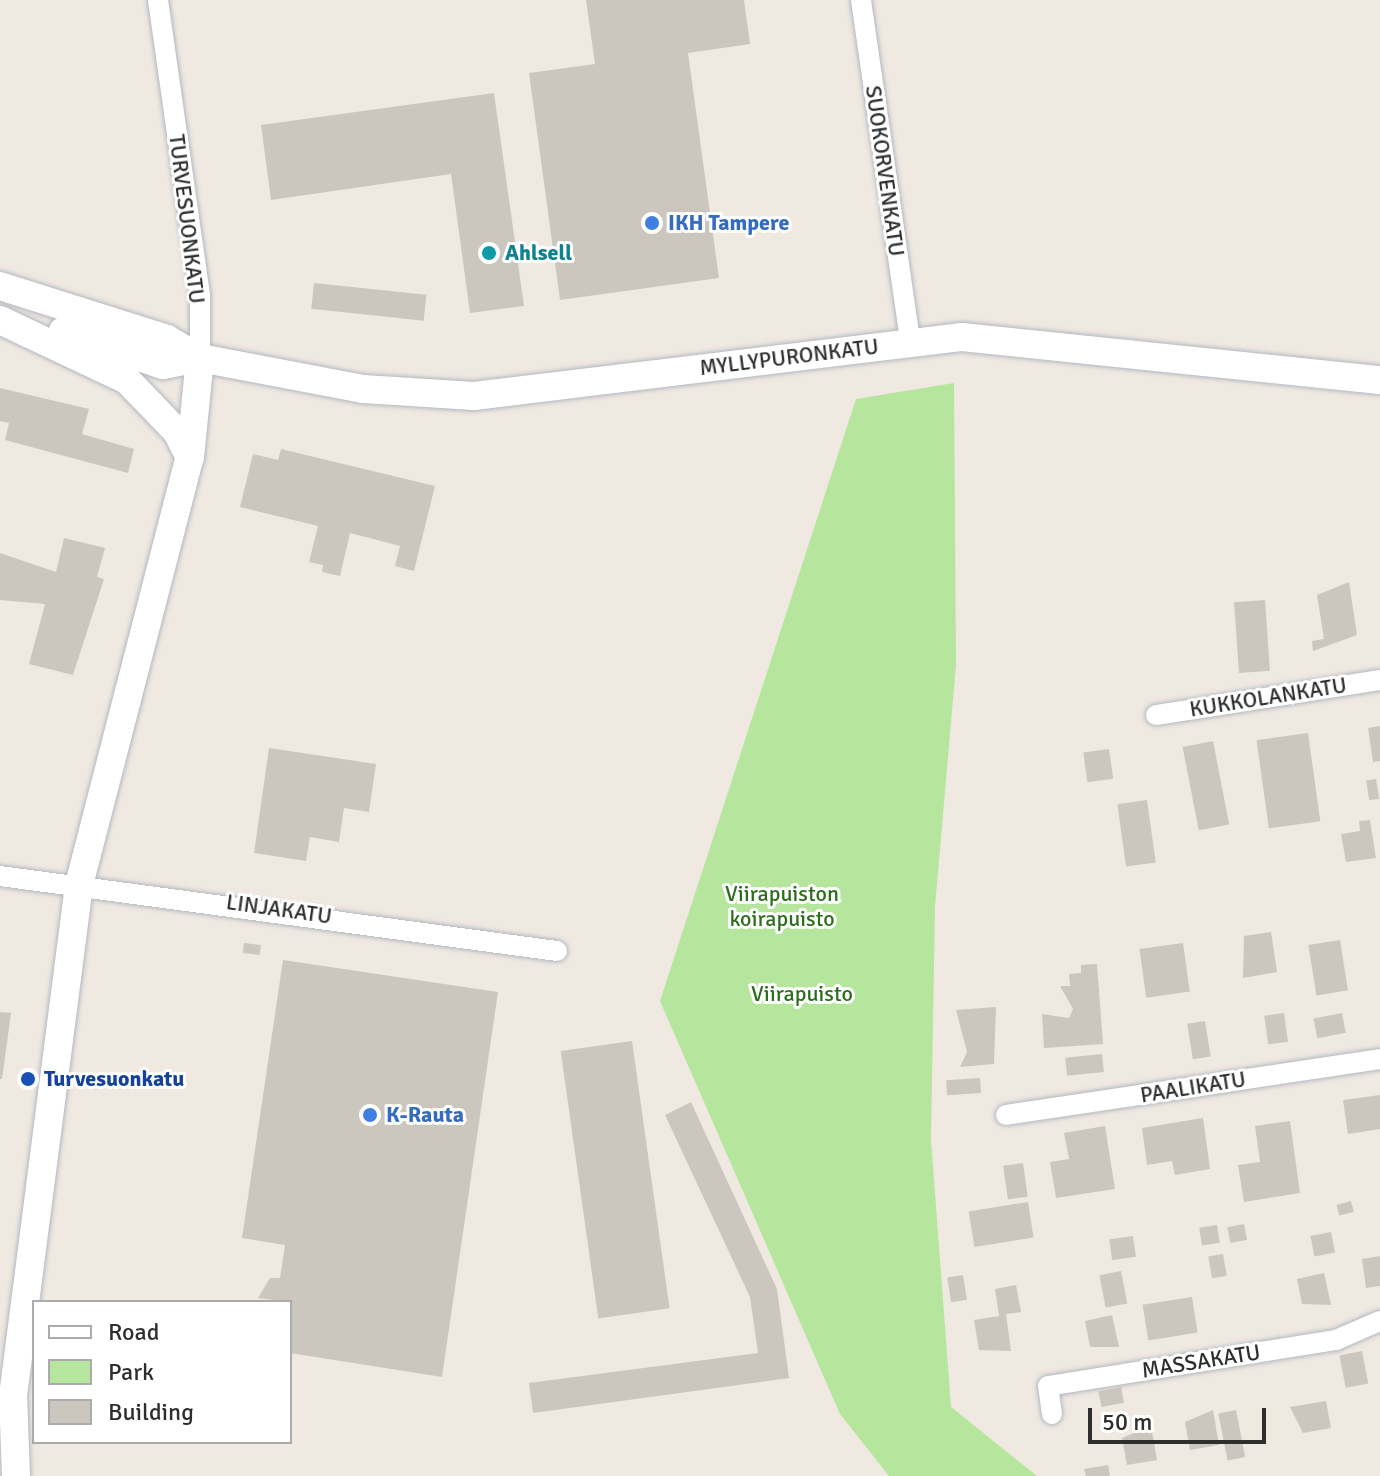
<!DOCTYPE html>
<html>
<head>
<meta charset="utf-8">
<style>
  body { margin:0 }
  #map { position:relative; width:1380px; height:1476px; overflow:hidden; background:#efe9e1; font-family:Signika,sans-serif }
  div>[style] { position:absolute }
  .green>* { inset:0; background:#b6e59e }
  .building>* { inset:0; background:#cbc7bf; transform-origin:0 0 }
  .roads { filter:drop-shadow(0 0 2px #b4b7c1) drop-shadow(0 0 2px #b4b7c1) }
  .minor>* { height:20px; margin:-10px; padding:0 10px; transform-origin:10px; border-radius:10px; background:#fff }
  .secondary>* { height:28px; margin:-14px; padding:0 14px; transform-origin:14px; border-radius:14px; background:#fff }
  .dots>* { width:22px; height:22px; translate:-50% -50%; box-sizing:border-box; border:4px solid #fff; border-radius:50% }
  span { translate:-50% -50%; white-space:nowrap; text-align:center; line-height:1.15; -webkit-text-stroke:6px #fff; paint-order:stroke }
  .street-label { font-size:22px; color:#2e2e2e }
  .shop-label { font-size:22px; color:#366cbe; font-weight:700 }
  .left { translate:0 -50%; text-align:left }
  .culture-label { font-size:22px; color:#0d838f; font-weight:700 }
  .park-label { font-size:22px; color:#2c6e1b }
  .transit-label { font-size:22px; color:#164399; font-weight:700 }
  .legend { position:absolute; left:32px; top:1300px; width:260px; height:144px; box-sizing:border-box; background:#fff; border:2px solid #ababab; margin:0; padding:10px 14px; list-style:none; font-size:24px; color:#2e2e2e }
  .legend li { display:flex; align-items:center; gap:16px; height:40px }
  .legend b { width:40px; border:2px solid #ababab }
  .scale { position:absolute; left:1088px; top:1408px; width:178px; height:36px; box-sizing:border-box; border:4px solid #2e2e2e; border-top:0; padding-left:10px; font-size:24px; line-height:28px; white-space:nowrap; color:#2e2e2e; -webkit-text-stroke:6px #fff; paint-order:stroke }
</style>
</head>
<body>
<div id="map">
  <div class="green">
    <div style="clip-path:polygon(954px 383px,956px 665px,935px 907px,931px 1139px,951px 1407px,1037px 1476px,889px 1476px,840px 1414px,660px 1001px,856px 399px)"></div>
  </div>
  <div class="building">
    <div style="clip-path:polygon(586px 0,744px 0,750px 44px,688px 53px,719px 278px,560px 300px,529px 73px,595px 64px)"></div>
    <div style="clip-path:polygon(494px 93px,524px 306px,470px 313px,451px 174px,271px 200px,261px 125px)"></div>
    <div style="left:314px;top:283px;width:113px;height:26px;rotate:6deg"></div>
    <div style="clip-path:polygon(0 388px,89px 409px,82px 434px,134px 449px,128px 473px,5px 440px,9px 423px,0 421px)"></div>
    <div style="clip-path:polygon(281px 449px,435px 486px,414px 571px,395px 566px,400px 546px,350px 533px,340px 576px,322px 572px,323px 565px,309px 562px,318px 526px,240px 507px,253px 454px,278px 460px)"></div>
    <div style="clip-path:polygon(64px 538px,105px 548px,97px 577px,104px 579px,73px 675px,29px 664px,45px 604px,0 600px,0 553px,56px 572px)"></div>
    <div style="clip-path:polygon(1349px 582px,1357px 635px,1313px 651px,1312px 641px,1324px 639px,1317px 595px)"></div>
    <div style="left:1265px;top:600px;width:71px;height:31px;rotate:86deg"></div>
    <div style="clip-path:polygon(1380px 726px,1380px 761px,1373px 762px,1368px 728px)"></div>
    <div style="left:1308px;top:733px;width:89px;height:52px;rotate:82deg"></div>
    <div style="left:1213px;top:741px;width:85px;height:31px;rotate:79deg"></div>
    <div style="clip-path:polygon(269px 748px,376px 764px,369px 812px,344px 808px,339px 842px,310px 837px,306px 861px,254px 853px)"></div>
    <div style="left:1109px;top:749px;width:30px;height:26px;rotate:82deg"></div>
    <div style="left:1376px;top:779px;width:20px;height:10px;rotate:81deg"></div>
    <div style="left:1147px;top:800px;width:63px;height:30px;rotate:82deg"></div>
    <div style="clip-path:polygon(1370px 820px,1376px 858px,1346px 862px,1341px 834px,1360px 831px,1359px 821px)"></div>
    <div style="clip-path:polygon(1271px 932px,1277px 972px,1243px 978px,1244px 936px)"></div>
    <div style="left:1340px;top:940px;width:51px;height:32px;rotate:81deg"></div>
    <div style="left:244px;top:943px;width:17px;height:10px;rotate:7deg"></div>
    <div style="left:1183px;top:943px;width:49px;height:44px;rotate:82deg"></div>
    <div style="clip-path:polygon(283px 960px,498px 992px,442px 1377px,290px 1353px,290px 1302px,258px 1298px,270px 1278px,280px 1278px,285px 1245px,242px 1238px)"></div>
    <div style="clip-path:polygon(1097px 964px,1103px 1044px,1044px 1048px,1042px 1014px,1069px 1018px,1073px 1009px,1060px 986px,1070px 986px,1069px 974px,1081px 973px,1081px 965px)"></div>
    <div style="clip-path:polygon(996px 1007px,994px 1064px,960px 1067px,967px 1052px,956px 1010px)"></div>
    <div style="clip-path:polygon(0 1012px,11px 1013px,2px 1079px,0 1079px)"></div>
    <div style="left:1284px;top:1013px;width:29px;height:20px;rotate:82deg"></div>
    <div style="left:1342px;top:1013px;width:20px;height:29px;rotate:79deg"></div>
    <div style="left:1205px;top:1021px;width:36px;height:18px;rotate:81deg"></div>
    <div style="left:632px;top:1041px;width:270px;height:72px;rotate:82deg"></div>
    <div style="left:1102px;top:1054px;width:18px;height:37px;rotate:84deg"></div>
    <div style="left:980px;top:1078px;width:15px;height:34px;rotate:86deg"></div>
    <div style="clip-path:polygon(1380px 1095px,1380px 1129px,1348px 1134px,1343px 1100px)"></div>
    <div style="clip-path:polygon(691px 1102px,777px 1289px,789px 1378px,533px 1413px,529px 1383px,758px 1353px,750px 1297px,665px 1115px)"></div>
    <div style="clip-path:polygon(1203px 1118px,1210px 1169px,1175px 1175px,1172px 1161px,1147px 1165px,1142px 1128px)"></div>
    <div style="clip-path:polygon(1290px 1121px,1300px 1193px,1244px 1202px,1238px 1165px,1260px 1162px,1255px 1126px)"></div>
    <div style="clip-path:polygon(1105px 1126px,1115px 1189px,1056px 1198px,1050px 1162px,1069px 1159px,1064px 1133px)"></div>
    <div style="left:1023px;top:1163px;width:34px;height:20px;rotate:82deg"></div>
    <div style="left:1351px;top:1201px;width:11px;height:15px;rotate:75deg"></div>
    <div style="left:1028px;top:1202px;width:36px;height:60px;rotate:81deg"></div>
    <div style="left:1244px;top:1224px;width:16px;height:17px;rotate:79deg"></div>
    <div style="left:1217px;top:1225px;width:18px;height:18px;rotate:81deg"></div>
    <div style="left:1331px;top:1232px;width:21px;height:21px;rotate:79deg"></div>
    <div style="left:1133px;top:1236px;width:21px;height:24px;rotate:82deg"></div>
    <div style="left:1223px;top:1254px;width:22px;height:15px;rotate:80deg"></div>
    <div style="clip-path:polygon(1380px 1256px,1380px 1286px,1366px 1288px,1362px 1259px)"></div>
    <div style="left:1121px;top:1271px;width:33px;height:22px;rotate:79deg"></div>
    <div style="clip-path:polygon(1324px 1273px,1331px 1305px,1302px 1304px,1297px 1279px)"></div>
    <div style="left:963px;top:1275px;width:25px;height:16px;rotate:81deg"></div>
    <div style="clip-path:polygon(1016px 1285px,1021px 1312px,1006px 1314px,1011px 1351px,979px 1350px,974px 1320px,999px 1316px,995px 1289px)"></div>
    <div style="left:1192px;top:1297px;width:36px;height:50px;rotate:81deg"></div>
    <div style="clip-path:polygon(1112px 1315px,1119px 1347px,1090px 1347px,1085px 1321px)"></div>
    <div style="left:1362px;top:1351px;width:33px;height:23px;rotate:79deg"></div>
    <div style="left:1121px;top:1387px;width:16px;height:23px;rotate:79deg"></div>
    <div style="clip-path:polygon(1326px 1401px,1331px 1428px,1303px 1433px,1290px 1407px)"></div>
    <div style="clip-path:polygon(1213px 1410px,1219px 1445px,1190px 1450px,1185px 1422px)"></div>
    <div style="left:1236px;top:1410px;width:48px;height:18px;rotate:79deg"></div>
    <div style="clip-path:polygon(1151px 1426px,1157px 1460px,1127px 1465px,1122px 1438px)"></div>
    <div style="clip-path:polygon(1108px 1465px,1110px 1476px,1086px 1476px,1084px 1469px)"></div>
  </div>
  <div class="roads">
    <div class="minor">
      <div style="left:158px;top:0;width:299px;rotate:81.9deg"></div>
      <div style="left:200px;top:296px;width:62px;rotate:90deg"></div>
      <div style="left:861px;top:0;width:345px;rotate:81.8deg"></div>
      <div style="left:1156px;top:715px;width:227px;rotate:-8.9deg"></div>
      <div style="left:0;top:876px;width:562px;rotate:7.67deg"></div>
      <div style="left:1006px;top:1115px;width:378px;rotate:-8.5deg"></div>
      <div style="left:1052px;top:1414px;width:28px;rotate:-98deg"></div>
      <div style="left:1048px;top:1386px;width:292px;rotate:-9.1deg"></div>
      <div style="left:1336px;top:1340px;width:48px;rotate:-23.4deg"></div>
    </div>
    <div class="secondary">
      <div style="left:0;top:286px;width:175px;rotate:17.6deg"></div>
      <div style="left:167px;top:339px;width:38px;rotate:30deg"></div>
      <div style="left:200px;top:358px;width:166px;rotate:10.8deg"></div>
      <div style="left:363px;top:389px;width:111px;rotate:3.6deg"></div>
      <div style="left:474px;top:396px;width:492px;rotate:-6.9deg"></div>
      <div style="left:962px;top:337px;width:420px;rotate:5.9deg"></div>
      <div style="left:0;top:320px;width:140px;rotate:25.3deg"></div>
      <div style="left:127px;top:380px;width:72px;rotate:46.1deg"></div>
      <div style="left:177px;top:432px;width:28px;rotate:63deg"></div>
      <div style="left:63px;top:331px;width:106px;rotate:18.8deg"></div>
      <div style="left:163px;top:365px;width:38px;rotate:-11deg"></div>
      <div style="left:16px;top:1476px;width:80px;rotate:-92.1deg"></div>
      <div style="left:13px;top:1396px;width:515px;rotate:-82.64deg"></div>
      <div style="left:79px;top:885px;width:442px;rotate:-75.5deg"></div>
      <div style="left:190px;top:457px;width:100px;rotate:-84.2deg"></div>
    </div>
  </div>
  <div class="dots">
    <div style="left:652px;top:223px;background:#3f7fe0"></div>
    <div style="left:489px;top:253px;background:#0f9aa8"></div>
    <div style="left:28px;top:1079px;background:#1a4fb4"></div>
    <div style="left:370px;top:1115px;background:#3f7fe0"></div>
  </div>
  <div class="street-label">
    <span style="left:885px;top:171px;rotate:82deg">SUOKORVENKATU</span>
    <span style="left:187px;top:219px;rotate:83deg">TURVESUONKATU</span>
    <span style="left:789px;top:357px;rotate:-7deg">MYLLYPURONKATU</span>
    <span style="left:1268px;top:697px;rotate:-9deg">KUKKOLANKATU</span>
    <span style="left:279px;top:909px;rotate:8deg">LINJAKATU</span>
    <span style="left:1193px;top:1087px;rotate:-9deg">PAALIKATU</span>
    <span style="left:1201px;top:1361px;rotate:-9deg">MASSAKATU</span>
  </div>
  <div class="shop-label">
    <span class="left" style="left:668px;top:223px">IKH Tampere</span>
    <span class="left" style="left:386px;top:1115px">K-Rauta</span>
  </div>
  <div class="culture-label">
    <span class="left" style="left:505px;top:253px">Ahlsell</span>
  </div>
  <div class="park-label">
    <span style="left:782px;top:906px">Viirapuiston<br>koirapuisto</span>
    <span style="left:802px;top:994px">Viirapuisto</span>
  </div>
  <div class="transit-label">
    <span class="left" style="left:44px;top:1079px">Turvesuonkatu</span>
  </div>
  <ul class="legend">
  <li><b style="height:10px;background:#fff"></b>Road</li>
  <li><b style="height:22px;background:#b6e59e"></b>Park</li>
  <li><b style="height:22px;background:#cbc7bf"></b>Building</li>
  </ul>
  <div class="scale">50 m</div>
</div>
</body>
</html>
